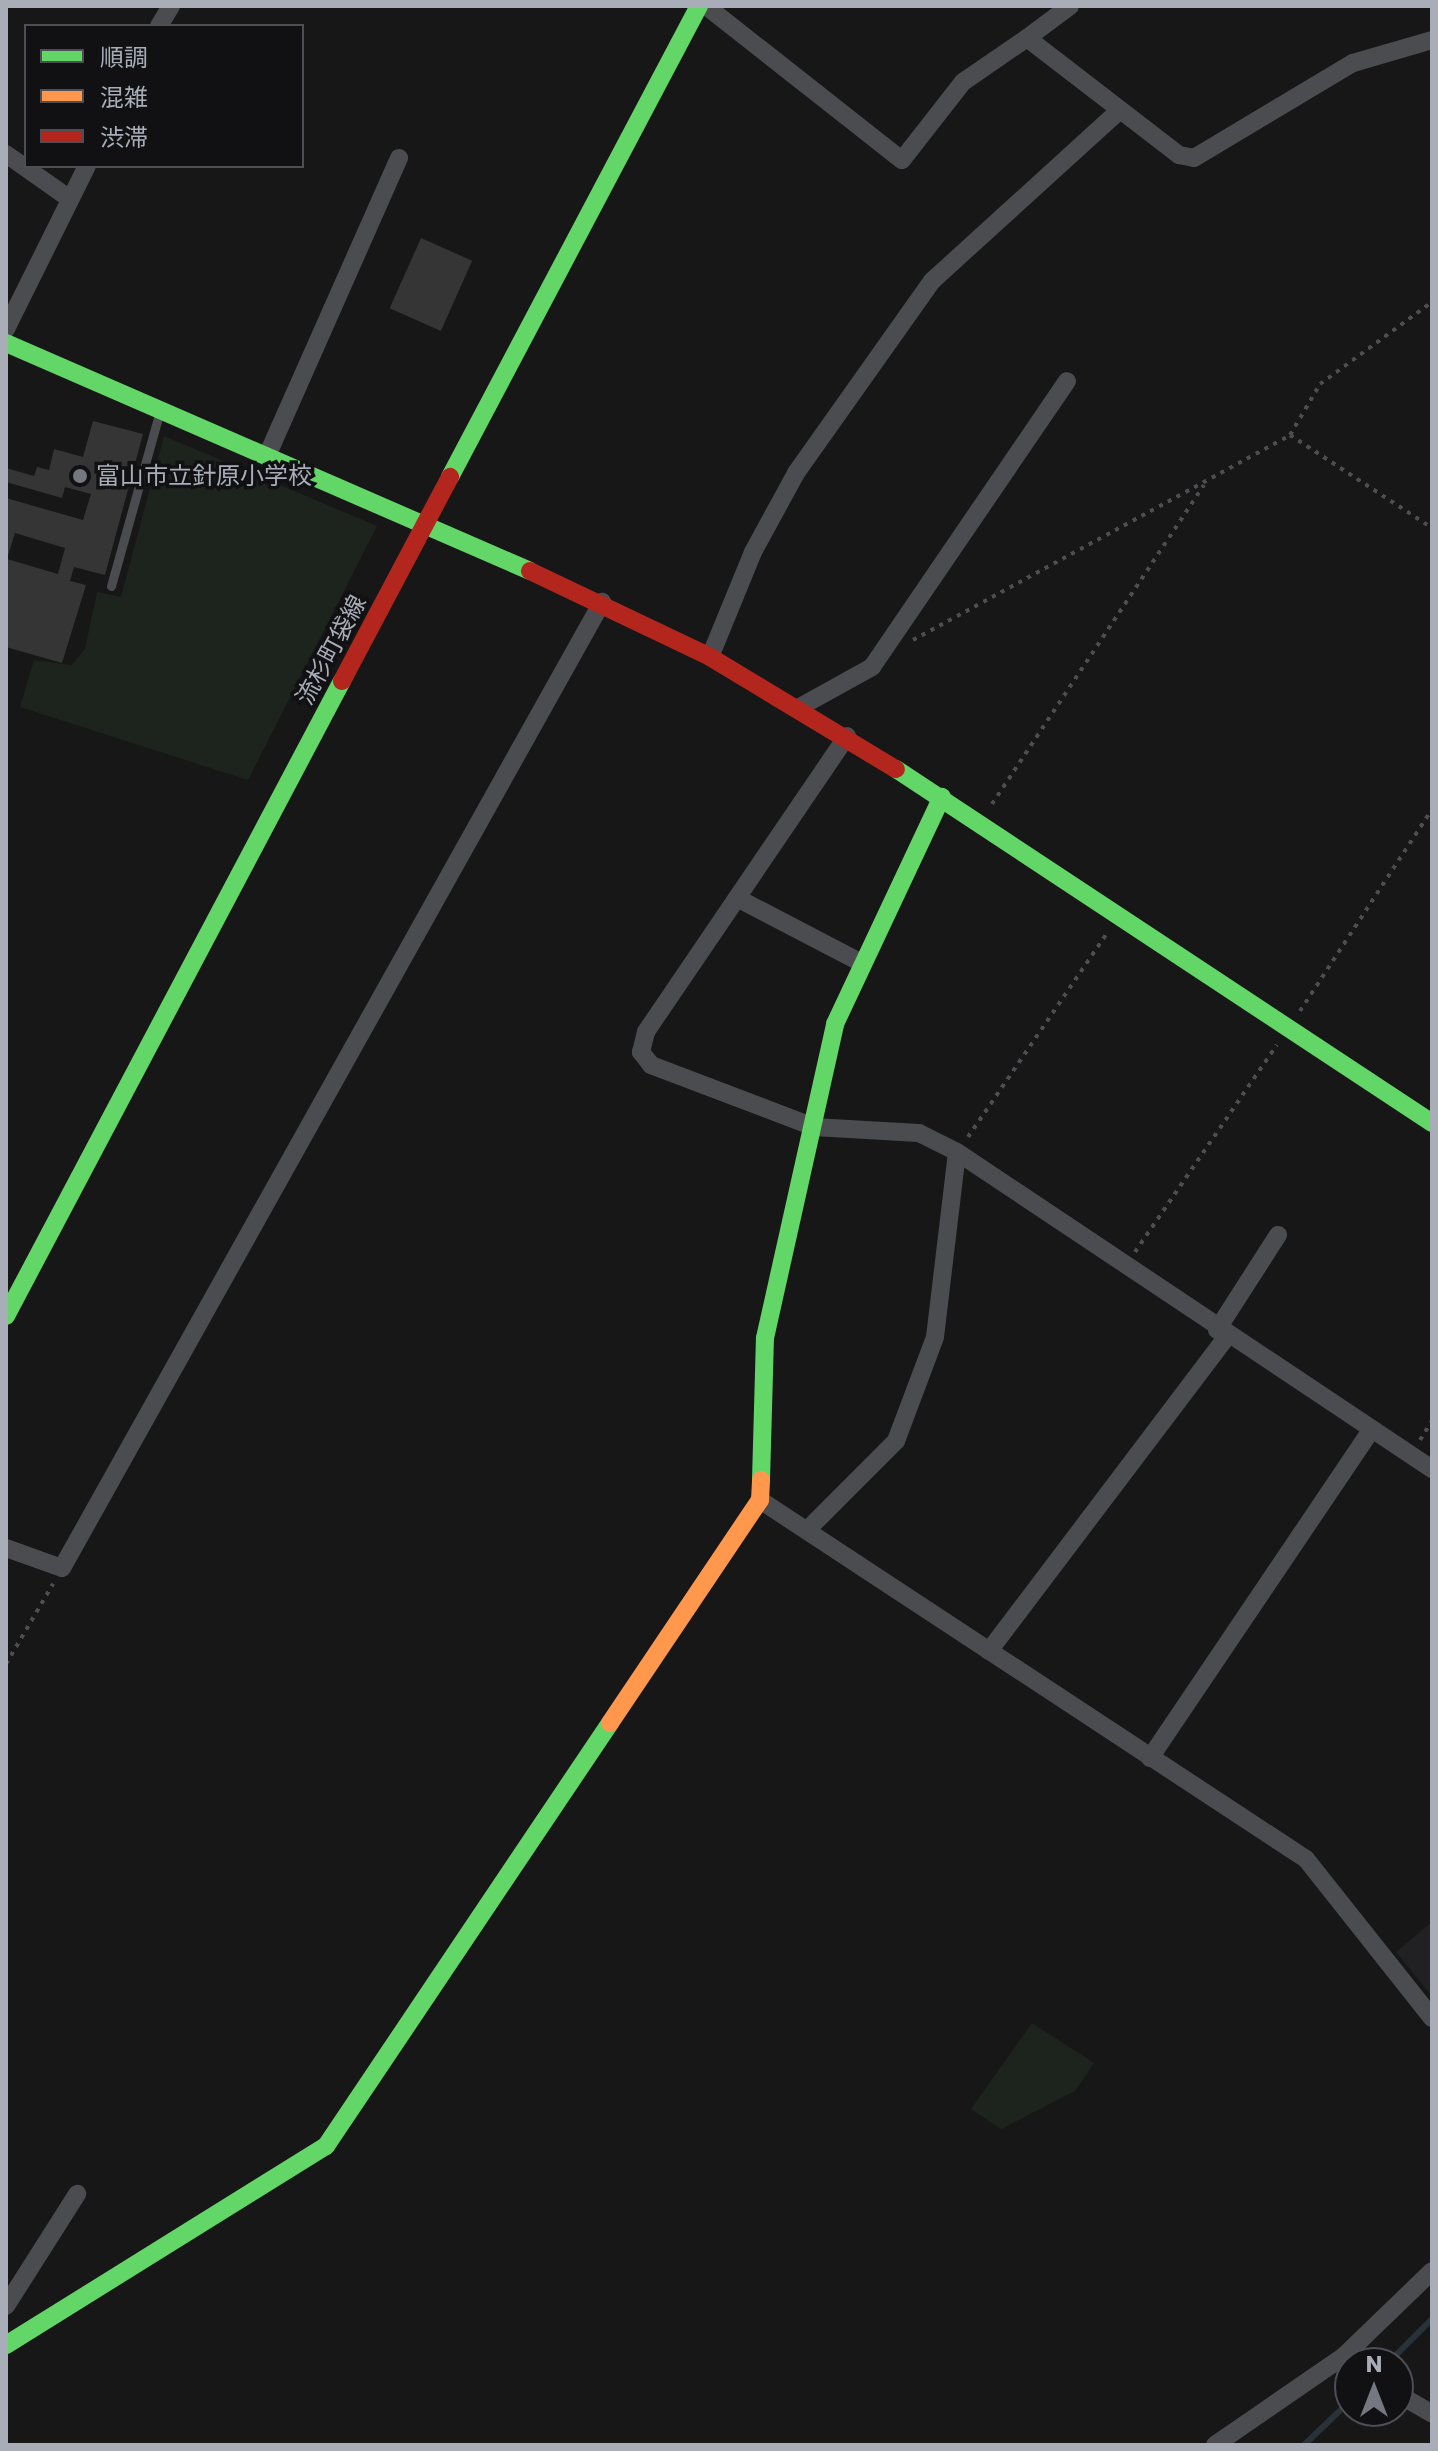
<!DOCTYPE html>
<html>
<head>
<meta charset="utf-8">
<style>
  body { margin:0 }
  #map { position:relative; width:1438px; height:2451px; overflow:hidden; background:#171717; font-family:Poppins,"Noto Sans JP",sans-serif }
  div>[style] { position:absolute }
  .built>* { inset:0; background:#212123 }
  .green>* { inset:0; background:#1d241e }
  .stream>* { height:6px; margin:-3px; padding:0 3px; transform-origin:3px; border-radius:3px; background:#2a3239 }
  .building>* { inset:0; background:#353536; transform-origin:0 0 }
  .path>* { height:4px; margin-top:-2px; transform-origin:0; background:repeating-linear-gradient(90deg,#4d4e52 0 4px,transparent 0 10px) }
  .lane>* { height:9px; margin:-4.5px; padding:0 4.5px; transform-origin:4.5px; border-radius:4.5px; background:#4b4c50 }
  .street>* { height:18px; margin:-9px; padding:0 9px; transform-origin:9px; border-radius:9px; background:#4b4c50 }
  .fast>* { height:18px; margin:-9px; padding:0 9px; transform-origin:9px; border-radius:9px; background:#63d668 }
  .slow>* { height:18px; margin:-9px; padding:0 9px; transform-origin:9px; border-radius:9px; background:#ff974d }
  .jam>* { height:18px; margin:-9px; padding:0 9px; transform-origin:9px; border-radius:9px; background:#b3261e }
  .dots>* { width:22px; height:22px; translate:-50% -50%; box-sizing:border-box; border:4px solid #111113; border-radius:50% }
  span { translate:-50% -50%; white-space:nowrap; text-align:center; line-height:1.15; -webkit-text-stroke:7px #111113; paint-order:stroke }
  .poi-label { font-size:24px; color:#a8adb8 }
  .left { translate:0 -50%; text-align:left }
  .street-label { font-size:24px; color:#a8adb8 }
  .frame { position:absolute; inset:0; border:8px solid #a8adb8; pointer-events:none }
  .legend { position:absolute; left:24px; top:24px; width:280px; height:144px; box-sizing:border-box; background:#111113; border:2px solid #4d4f55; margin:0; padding:10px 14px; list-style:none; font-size:24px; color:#a8adb8 }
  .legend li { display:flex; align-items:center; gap:16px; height:40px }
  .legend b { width:40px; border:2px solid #4d4f55 }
  .north { position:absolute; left:1334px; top:2347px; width:80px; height:80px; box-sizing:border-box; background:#111113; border:2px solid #4d4f55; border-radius:50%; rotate:0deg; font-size:22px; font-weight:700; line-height:32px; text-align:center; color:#a8adb8 }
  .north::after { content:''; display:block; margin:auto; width:28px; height:36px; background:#757880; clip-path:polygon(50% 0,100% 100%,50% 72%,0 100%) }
</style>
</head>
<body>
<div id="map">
  <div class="built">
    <div style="clip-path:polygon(1432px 1922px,1432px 1996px,1396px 1952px)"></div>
  </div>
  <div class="green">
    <div style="clip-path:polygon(164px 436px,377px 526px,248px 780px,20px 707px,34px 660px,72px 665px,85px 649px,97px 592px,121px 597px)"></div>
    <div style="clip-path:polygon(1032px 2023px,1094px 2063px,1075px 2091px,1001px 2129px,971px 2109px)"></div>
  </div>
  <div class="stream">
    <div style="left:1388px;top:2363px;width:62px;rotate:-45deg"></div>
    <div style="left:1304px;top:2445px;width:64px;rotate:-43.7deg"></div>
  </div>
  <div class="building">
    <div style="left:421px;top:238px;width:56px;height:77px;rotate:24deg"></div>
    <div style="clip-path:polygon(evenodd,93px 421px,143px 434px,105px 575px,74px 567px,70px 581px,86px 585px,62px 663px,6px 647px,6px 498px,83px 520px,91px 494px,65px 487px,62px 498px,6px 482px,6px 468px,34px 476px,37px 467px,49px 470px,54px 449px,83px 457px,93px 421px,15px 533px,65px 548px,58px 574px,7px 559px,15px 533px)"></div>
  </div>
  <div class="path">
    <div style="left:1290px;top:435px;width:170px;rotate:33.2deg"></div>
    <div style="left:913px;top:640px;width:429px;rotate:-28.5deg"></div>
    <div style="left:1290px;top:435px;width:59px;rotate:-59.5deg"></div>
    <div style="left:1320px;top:384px;width:139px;rotate:-36.2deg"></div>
    <div style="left:992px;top:804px;width:383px;rotate:-56.4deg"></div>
    <div style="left:1300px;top:1011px;width:241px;rotate:-56.8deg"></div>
    <div style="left:968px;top:1137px;width:247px;rotate:-55.7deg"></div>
    <div style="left:1135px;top:1252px;width:251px;rotate:-55.6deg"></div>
    <div style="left:1420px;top:1440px;width:22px;rotate:-58deg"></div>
    <div style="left:6px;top:1664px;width:93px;rotate:-59.6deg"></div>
  </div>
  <div class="lane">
    <div style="left:111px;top:586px;width:179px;rotate:-74.4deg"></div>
  </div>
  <div class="street">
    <div style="left:706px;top:6px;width:249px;rotate:38.2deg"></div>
    <div style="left:902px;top:160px;width:99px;rotate:-52deg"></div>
    <div style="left:963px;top:82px;width:78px;rotate:-34.5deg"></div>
    <div style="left:1070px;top:6px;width:54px;rotate:143.3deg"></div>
    <div style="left:1027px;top:38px;width:192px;rotate:37.6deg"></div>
    <div style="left:1179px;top:155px;width:15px;rotate:11deg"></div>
    <div style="left:1194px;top:158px;width:185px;rotate:-30.9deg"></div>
    <div style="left:1353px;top:63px;width:82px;rotate:-16.2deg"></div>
    <div style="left:159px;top:26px;width:23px;rotate:-59deg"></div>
    <div style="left:6px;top:154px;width:78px;rotate:35.1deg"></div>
    <div style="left:6px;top:329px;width:182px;rotate:-63.6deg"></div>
    <div style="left:267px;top:456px;width:326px;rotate:-66.1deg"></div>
    <div style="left:710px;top:657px;width:113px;rotate:-67.7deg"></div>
    <div style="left:753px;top:552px;width:90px;rotate:-61.4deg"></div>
    <div style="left:796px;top:473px;width:235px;rotate:-54.7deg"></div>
    <div style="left:932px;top:281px;width:253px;rotate:-42.3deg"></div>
    <div style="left:798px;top:708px;width:85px;rotate:-29deg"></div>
    <div style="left:872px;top:667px;width:346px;rotate:-55.7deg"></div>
    <div style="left:847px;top:736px;width:358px;rotate:124.2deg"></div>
    <div style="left:646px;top:1032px;width:21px;rotate:104deg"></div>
    <div style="left:641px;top:1052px;width:16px;rotate:52deg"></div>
    <div style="left:651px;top:1065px;width:174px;rotate:20.8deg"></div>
    <div style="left:814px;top:1127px;width:105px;rotate:3.3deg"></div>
    <div style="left:919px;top:1133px;width:42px;rotate:26.6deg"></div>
    <div style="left:957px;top:1152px;width:571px;rotate:33.72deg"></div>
    <div style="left:737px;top:898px;width:139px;rotate:27.5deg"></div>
    <div style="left:1217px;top:1330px;width:113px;rotate:-57.3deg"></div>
    <div style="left:760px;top:1500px;width:653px;rotate:33.33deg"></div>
    <div style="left:1306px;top:1859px;width:203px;rotate:51.6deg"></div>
    <div style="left:807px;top:1530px;width:126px;rotate:-45deg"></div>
    <div style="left:896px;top:1441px;width:111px;rotate:-69.4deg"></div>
    <div style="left:935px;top:1337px;width:186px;rotate:-83.2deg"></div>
    <div style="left:6px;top:1548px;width:59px;rotate:19.7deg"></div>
    <div style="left:62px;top:1568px;width:1107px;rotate:-60.79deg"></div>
    <div style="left:989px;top:1651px;width:395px;rotate:-52.9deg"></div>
    <div style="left:1150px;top:1758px;width:397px;rotate:-56deg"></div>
    <div style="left:6px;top:2306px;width:133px;rotate:-57.6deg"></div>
    <div style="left:1398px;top:2394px;width:39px;rotate:30deg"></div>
    <div style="left:1215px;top:2445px;width:157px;rotate:-34.6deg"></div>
    <div style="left:1344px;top:2356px;width:122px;rotate:-44deg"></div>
  </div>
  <div class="fast">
    <div style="left:6px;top:343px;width:571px;rotate:23.51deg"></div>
    <div style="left:450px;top:477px;width:533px;rotate:-62.14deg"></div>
    <div style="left:896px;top:769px;width:642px;rotate:33.44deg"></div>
    <div style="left:6px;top:1316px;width:718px;rotate:-62.12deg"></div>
    <div style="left:761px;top:1480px;width:142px;rotate:-88.4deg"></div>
    <div style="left:765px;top:1338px;width:322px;rotate:-77.4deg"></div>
    <div style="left:835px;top:1024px;width:251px;rotate:-64.8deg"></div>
    <div style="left:6px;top:2345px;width:377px;rotate:-31.9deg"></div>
    <div style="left:326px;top:2146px;width:509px;rotate:-56.12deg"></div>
  </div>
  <div class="slow">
    <div style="left:610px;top:1723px;width:269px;rotate:-56.1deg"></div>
    <div style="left:760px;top:1500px;width:20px;rotate:-87deg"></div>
  </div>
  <div class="jam">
    <div style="left:530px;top:571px;width:199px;rotate:25.5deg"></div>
    <div style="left:710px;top:657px;width:217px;rotate:31.1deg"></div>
    <div style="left:342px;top:681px;width:231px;rotate:-62.1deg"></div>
  </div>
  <div class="dots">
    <div style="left:80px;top:476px;background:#757880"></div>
  </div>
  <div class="poi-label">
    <span class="left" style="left:96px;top:476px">富山市立針原小学校</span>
  </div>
  <div class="street-label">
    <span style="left:331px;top:650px;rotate:-62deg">流杉町袋線</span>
  </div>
  <div class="frame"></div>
  <ul class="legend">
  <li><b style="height:10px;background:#63d668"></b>順調</li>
  <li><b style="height:10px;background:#ff974d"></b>混雑</li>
  <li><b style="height:10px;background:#b3261e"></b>渋滞</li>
  </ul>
  <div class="north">N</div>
</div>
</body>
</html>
